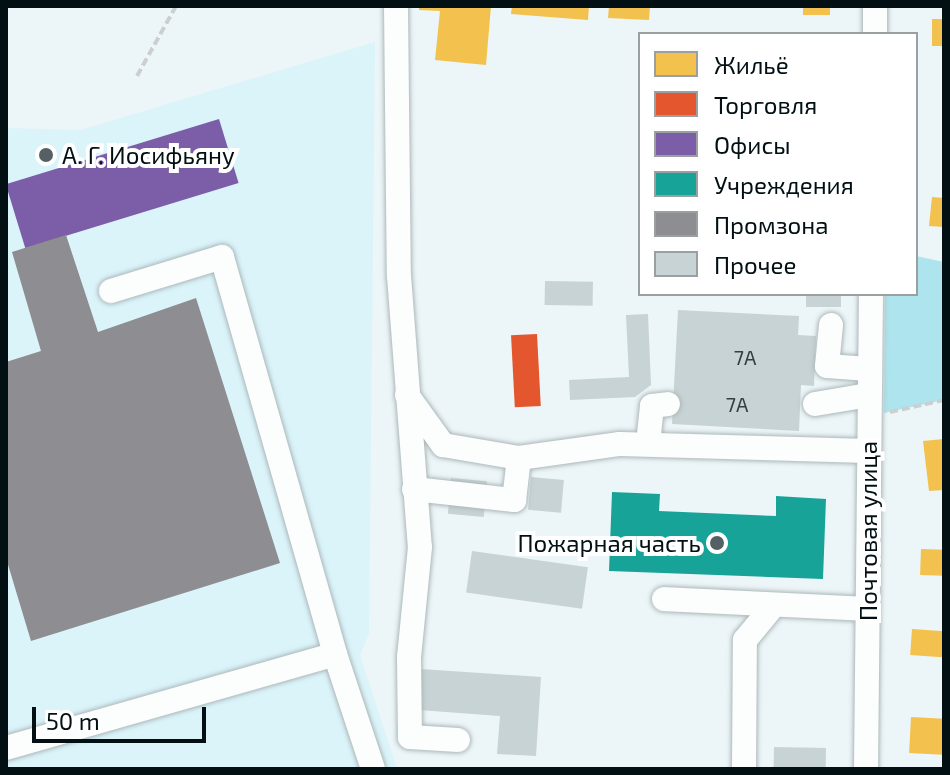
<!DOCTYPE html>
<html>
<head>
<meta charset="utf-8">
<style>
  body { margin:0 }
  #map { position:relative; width:950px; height:775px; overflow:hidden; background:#ecf5f7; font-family:"Exo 2",sans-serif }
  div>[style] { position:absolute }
  .built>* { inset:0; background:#daf4fa }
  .green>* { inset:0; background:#ade4ee }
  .homes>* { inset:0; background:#f2c14e; transform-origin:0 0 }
  .shops>* { inset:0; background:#e4572e; transform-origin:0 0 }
  .offices>* { inset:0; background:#7b5ea7; transform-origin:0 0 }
  .public>* { inset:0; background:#17a398 }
  .industry>* { inset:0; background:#8d8d92 }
  .building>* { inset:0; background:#c7d3d5; transform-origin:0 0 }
  .path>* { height:4px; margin-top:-2px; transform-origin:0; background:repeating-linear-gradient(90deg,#cccfd0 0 8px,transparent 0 12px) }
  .roads { filter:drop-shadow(0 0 2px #adb8ba) drop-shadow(0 0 2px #adb8ba) }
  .minor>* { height:24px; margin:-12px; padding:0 12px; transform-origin:12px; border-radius:12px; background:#fcfefe }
  .dots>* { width:22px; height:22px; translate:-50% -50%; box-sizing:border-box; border:4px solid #fff; border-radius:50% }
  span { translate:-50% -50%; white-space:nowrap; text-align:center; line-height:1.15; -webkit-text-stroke:8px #fff; paint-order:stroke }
  .number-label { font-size:20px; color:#334144 }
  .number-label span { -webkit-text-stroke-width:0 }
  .poi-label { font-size:24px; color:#021013 }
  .left { translate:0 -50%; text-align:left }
  .right { translate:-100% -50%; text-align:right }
  .street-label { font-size:24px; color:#021013 }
  .frame { position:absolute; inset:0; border:8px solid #021013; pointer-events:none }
  .legend { position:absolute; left:638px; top:32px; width:280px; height:264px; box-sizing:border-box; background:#fff; border:2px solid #9a9fa1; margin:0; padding:10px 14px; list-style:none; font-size:24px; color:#021013 }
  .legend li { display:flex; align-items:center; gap:16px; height:40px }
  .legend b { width:40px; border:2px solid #9a9fa1 }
  .scale { position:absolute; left:32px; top:707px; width:174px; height:36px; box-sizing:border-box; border:4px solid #021013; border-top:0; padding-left:10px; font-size:24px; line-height:28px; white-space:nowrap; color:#021013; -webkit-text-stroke:6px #fff; paint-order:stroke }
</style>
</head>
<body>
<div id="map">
  <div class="built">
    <div style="clip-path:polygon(375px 42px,369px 633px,360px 655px,397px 769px,6px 769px,6px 128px,81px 130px)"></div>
  </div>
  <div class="green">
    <div style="clip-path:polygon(916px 256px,944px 262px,944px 400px,884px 413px,885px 294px,916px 294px)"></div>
  </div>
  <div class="homes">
    <div style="clip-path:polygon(419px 6px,491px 6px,486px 65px,435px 60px,440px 11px,419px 10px)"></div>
    <div style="clip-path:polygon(512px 6px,589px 6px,588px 20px,511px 14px)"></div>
    <div style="clip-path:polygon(609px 6px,650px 6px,649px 20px,608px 18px)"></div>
    <div style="left:803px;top:6px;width:27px;height:9px"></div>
    <div style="left:932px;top:19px;width:12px;height:27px"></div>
    <div style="clip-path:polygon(932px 197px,944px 198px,944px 227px,929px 226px)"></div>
    <div style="clip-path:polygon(944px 439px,944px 490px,929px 491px,923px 441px)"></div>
    <div style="left:921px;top:549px;width:23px;height:26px;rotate:2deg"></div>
    <div style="left:912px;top:629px;width:32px;height:26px;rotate:4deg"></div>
    <div style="left:911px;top:717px;width:33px;height:36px;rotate:3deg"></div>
  </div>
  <div class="shops">
    <div style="left:537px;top:334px;width:72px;height:26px;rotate:87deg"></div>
  </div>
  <div class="offices">
    <div style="left:219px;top:119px;width:67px;height:223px;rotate:73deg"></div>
  </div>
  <div class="public">
    <div style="clip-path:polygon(612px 492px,660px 494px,659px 511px,776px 516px,776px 496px,826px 499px,823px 579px,609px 571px)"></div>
  </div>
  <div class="industry">
    <div style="clip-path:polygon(66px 235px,98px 332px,196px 298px,280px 563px,31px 641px,6px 558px,6px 362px,41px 351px,12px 252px)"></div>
  </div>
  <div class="building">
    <div style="left:545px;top:281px;width:48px;height:24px;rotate:1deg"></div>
    <div style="left:806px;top:294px;width:35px;height:13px"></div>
    <div style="clip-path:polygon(678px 310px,799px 316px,798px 335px,816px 336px,814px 386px,801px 385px,799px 431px,672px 424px)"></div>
    <div style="clip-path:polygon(648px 314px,651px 385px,635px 397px,570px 400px,569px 380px,629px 377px,626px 315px)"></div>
    <div style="left:531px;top:477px;width:33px;height:33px;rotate:5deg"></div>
    <div style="left:451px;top:478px;width:36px;height:36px;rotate:5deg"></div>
    <div style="left:472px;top:551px;width:117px;height:42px;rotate:8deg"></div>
    <div style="clip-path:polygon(421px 669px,541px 677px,536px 756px,497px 754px,500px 716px,419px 710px)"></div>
    <div style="left:774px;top:747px;width:52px;height:22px;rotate:1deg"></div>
  </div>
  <div class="path">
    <div style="left:137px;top:76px;width:80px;rotate:-60.9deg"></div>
    <div style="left:890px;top:412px;width:55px;rotate:-12.5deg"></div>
  </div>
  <div class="roads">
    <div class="minor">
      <div style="left:396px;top:6px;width:270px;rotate:89.4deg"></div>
      <div style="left:399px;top:276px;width:272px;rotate:85.6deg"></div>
      <div style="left:420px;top:547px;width:111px;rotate:95.7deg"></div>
      <div style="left:409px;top:657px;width:80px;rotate:89.3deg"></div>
      <div style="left:410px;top:737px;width:48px;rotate:3.6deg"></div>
      <div style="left:875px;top:34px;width:28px;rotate:-90deg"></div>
      <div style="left:111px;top:291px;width:116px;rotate:-17deg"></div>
      <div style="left:222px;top:257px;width:413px;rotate:74.1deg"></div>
      <div style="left:831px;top:325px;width:41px;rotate:95.6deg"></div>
      <div style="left:827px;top:366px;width:42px;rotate:4.1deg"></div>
      <div style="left:407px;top:395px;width:62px;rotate:54.2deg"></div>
      <div style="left:443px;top:445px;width:77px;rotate:9.7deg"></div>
      <div style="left:519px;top:458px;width:102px;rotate:-7.9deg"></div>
      <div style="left:620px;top:444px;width:248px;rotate:1.6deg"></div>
      <div style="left:815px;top:404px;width:55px;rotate:-9.5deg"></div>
      <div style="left:648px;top:444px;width:38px;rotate:-84deg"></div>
      <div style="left:652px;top:406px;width:16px;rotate:-7deg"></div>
      <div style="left:414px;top:489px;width:101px;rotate:6.3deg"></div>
      <div style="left:514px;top:500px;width:42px;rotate:-83.2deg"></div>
      <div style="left:664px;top:599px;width:203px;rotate:2.8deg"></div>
      <div style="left:6px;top:748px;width:342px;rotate:-15.9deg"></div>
      <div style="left:335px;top:654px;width:121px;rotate:71.7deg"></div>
      <div style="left:744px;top:769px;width:129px;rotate:-89.6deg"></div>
      <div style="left:745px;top:640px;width:45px;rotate:-50.4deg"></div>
      <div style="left:866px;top:769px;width:475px;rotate:-89.4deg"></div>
    </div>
  </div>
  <div class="dots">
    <div style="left:46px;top:155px;background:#546063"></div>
    <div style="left:717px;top:543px;background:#546063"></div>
  </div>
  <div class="number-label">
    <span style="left:745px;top:357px">7А</span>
    <span style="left:737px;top:404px">7А</span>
  </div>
  <div class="poi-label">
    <span class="left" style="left:62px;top:155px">А. Г. Иосифьяну</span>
    <span class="right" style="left:701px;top:543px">Пожарная часть</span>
  </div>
  <div class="street-label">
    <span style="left:868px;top:531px;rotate:-90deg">Почтовая улица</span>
  </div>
  <div class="frame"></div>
  <ul class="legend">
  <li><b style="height:22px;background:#f2c14e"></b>Жильё</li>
  <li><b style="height:22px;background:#e4572e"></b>Торговля</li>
  <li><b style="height:22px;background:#7b5ea7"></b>Офисы</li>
  <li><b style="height:22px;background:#17a398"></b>Учреждения</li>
  <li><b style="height:22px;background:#8d8d92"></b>Промзона</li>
  <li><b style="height:22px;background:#c7d3d5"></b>Прочее</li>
  </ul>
  <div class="scale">50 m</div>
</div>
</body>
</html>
